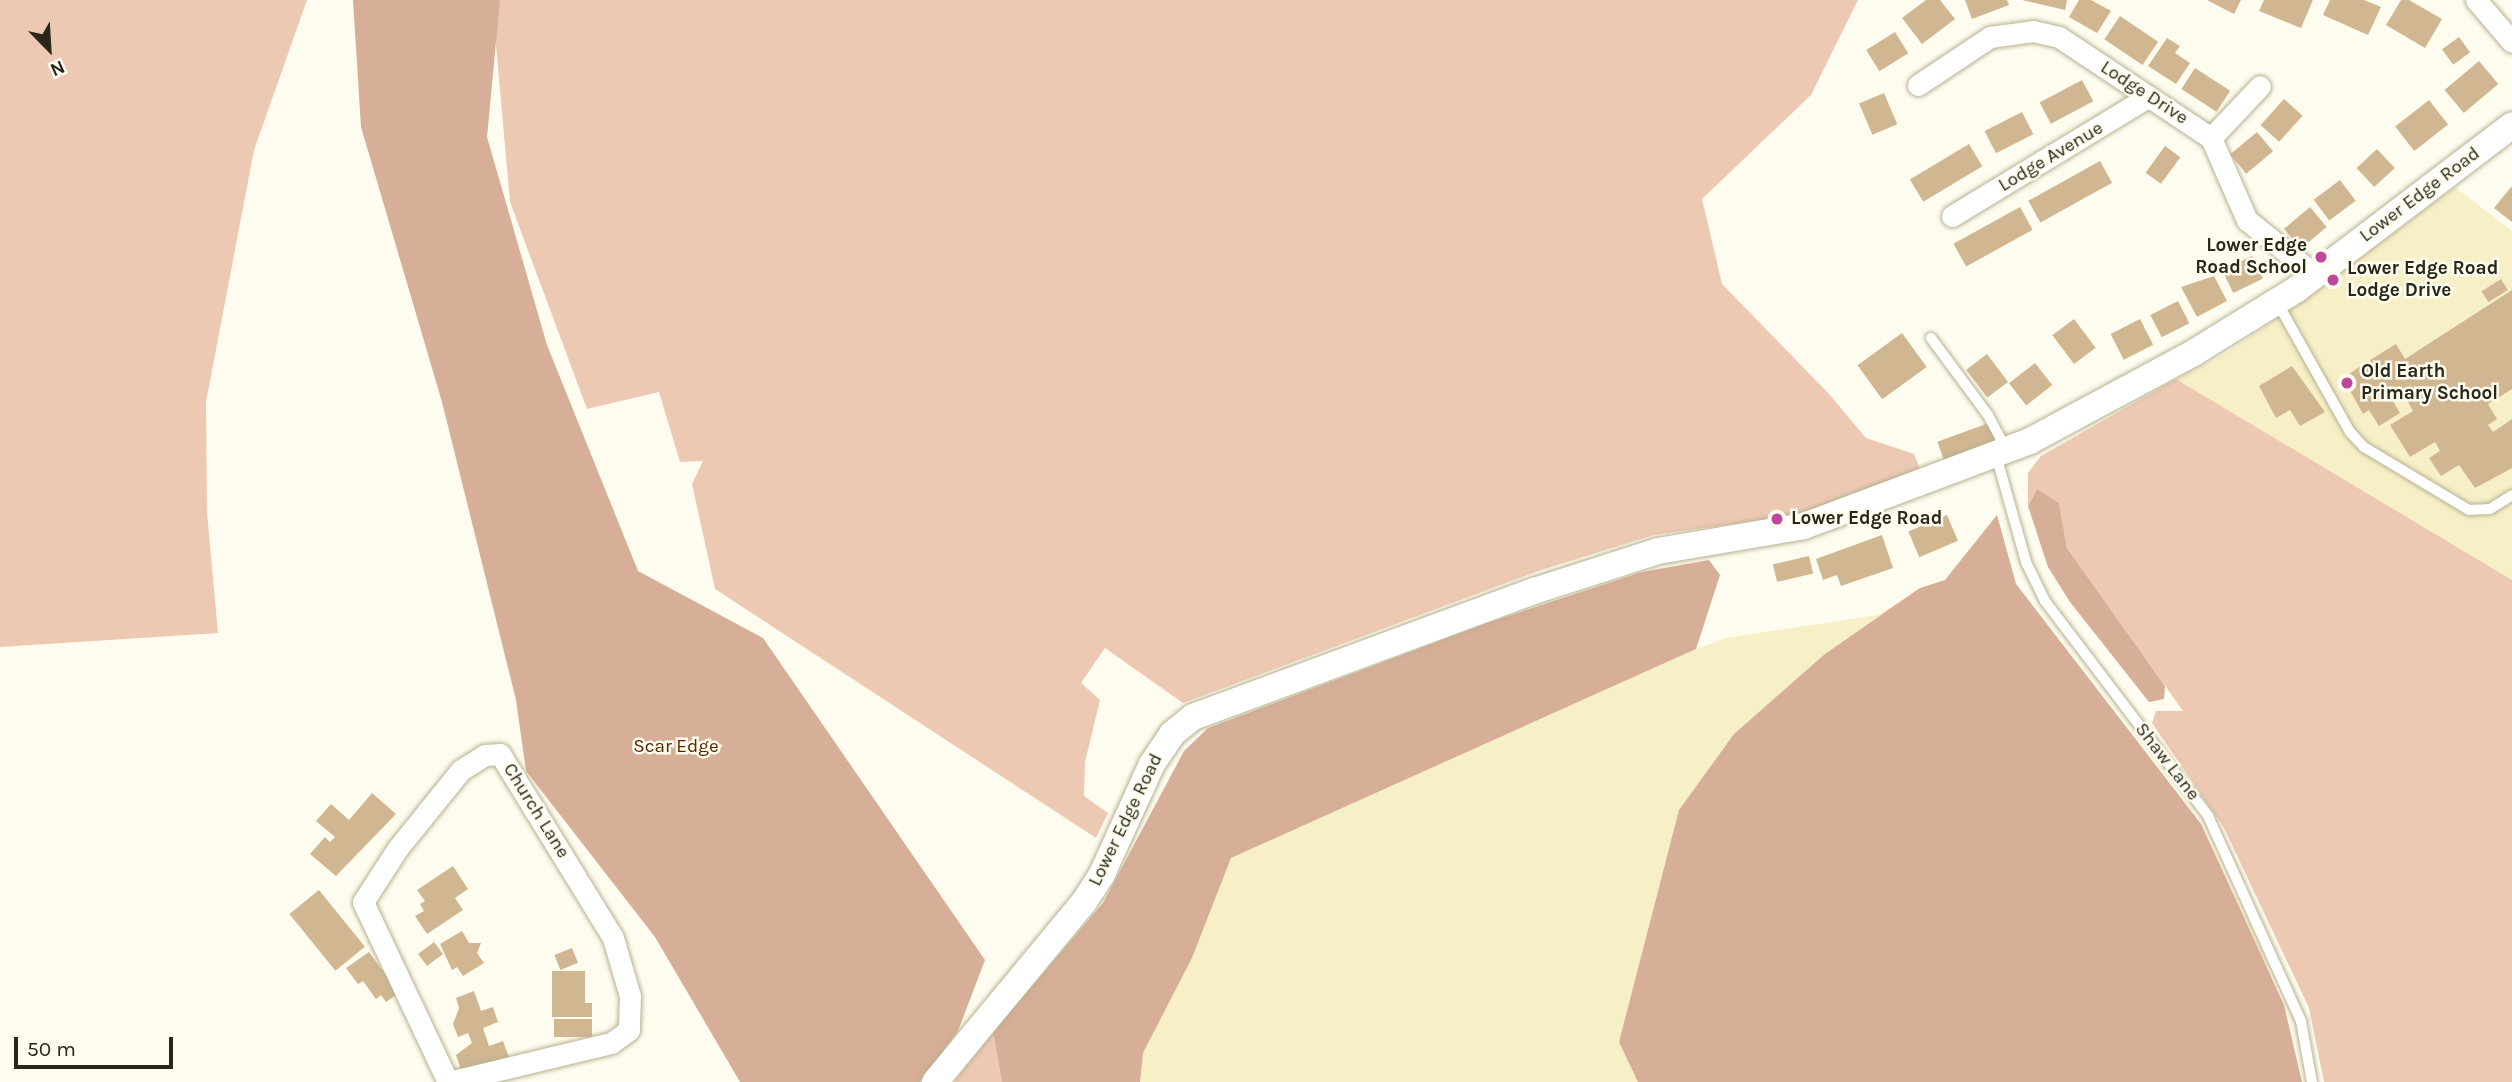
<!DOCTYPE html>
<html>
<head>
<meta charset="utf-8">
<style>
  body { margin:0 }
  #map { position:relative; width:2512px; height:1082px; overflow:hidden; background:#fefcee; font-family:Karla,sans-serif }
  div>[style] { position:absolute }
  .built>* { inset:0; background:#f7f0c7 }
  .green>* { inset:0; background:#edc9b4 }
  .forest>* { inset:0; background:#d7ae97 }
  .building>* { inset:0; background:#d1b692; transform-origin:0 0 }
  .roads { filter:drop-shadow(0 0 2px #b6b090) drop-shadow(0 0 2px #b6b090) }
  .service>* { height:10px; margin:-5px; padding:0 5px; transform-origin:5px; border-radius:5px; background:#fff }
  .minor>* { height:21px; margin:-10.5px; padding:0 10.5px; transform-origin:10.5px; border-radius:10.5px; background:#fff }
  .tertiary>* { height:26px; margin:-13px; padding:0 13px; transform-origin:13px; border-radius:13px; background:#fff }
  .dots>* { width:19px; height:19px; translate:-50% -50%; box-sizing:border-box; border:4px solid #fefcee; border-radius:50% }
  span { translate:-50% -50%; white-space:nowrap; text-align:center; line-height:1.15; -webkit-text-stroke:5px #fefcee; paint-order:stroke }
  .street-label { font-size:19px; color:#29261a }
  .poi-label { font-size:19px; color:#29261a; font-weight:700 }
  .right { translate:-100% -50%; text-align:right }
  .left { translate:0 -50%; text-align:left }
  .park-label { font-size:19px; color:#572500 }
  .north { position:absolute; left:14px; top:14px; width:70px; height:70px; -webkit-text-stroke:5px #fefcee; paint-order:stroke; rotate:156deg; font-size:19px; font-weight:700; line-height:28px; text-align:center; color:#29261a }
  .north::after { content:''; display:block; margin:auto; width:24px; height:32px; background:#29261a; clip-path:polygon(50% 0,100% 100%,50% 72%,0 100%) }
  .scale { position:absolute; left:14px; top:1037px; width:159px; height:32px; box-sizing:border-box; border:4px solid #29261a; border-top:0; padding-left:9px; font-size:21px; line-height:24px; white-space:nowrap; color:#29261a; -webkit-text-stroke:5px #fefcee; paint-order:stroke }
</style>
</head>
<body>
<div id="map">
  <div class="built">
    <div style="clip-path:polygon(2455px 187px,2512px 231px,2512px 580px,2176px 379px,2220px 357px,2302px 302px)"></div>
    <div style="clip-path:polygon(1997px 515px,2016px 584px,2201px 824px,2266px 961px,2302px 1082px,1140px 1082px,1143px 1053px,1192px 958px,1231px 858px,1696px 649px,1726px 638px,1878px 615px,1920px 588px,1945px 580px)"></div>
  </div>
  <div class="green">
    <div style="clip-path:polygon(0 0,307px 0,254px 150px,206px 402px,207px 512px,218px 633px,0 647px)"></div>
    <div style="clip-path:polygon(492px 0,1858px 0,1811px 95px,1702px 199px,1722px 284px,1830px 395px,1866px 438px,1914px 454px,1921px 472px,1795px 515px,1654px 535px,1538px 571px,1183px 703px,1105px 648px,1081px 683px,1100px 700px,1085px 762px,1084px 796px,1108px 813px,1096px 838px,715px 589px,692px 484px,703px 461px,680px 462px,659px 392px,587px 409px,510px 202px)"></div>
    <div style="clip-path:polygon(2176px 379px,2512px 580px,2512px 1082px,2324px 1082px,2309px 1008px,2224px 828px,2152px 723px,2156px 711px,2183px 711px,2067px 548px,2059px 503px,2037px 489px,2028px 506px,2028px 473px,2041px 456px)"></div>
    <div style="clip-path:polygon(993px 1032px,1002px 1082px,954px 1082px)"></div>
  </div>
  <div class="forest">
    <div style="clip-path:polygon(353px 0,500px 0,487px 137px,547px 345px,638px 571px,763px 638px,985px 960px,958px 1031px,920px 1082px,740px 1082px,655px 937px,526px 771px,516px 700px,442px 402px,361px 127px)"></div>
    <div style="clip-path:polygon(2037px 489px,2059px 503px,2067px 548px,2165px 686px,2164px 699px,2149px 702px,2070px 602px,2048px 567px,2028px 506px)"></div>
    <div style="clip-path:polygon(1997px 515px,2016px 584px,2201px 824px,2284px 1005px,2302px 1082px,1638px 1082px,1619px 1042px,1679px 810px,1734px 734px,1825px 654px,1920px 588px,1945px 580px)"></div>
    <div style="clip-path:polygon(1709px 560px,1720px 575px,1696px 649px,1231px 858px,1192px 958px,1143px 1053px,1140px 1082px,1002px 1082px,993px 1032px,1103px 903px,1184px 751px,1208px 728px,1490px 622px,1642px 572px)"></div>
  </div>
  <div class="building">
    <div style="clip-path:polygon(1926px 0,1940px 0,1955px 19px,1922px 44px,1902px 18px)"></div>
    <div style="clip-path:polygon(1965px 0,2007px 0,2009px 5px,1972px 19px)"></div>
    <div style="clip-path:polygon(2022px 0,2067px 0,2065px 10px)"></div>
    <div style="clip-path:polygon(2079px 0,2091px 0,2111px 11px,2097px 33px,2069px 17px)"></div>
    <div style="clip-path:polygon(2207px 0,2241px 0,2234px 14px)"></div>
    <div style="clip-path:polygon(2264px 0,2313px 0,2301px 28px,2259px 11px)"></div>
    <div style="clip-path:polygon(2330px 0,2364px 0,2381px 7px,2368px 35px,2323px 15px)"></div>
    <div style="clip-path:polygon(2401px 0,2409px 0,2442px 19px,2425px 48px,2386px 25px)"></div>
    <div style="left:2120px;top:16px;width:46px;height:28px;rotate:34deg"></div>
    <div style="left:1895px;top:32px;width:25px;height:34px;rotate:58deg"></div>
    <div style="left:2459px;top:37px;width:19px;height:21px;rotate:54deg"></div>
    <div style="clip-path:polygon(2167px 38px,2180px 46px,2175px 53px,2190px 63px,2176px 84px,2148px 66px)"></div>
    <div style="left:2479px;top:61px;width:30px;height:45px;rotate:50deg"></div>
    <div style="left:2195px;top:68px;width:42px;height:25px;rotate:33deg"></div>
    <div style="left:2082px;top:80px;width:24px;height:48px;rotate:62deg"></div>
    <div style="left:1884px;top:93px;width:34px;height:27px;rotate:67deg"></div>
    <div style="left:2284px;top:99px;width:25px;height:35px;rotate:42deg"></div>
    <div style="left:2429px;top:100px;width:31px;height:43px;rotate:52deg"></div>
    <div style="left:2022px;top:112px;width:25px;height:42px;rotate:63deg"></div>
    <div style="left:2257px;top:132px;width:25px;height:35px;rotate:50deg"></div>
    <div style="left:1969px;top:144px;width:26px;height:69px;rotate:59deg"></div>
    <div style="left:2165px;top:146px;width:19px;height:33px;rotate:36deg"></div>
    <div style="left:2377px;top:149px;width:26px;height:28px;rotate:47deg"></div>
    <div style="left:2100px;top:161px;width:25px;height:82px;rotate:61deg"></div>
    <div style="left:2340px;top:180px;width:26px;height:33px;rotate:53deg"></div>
    <div style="clip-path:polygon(2512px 186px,2512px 222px,2494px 208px)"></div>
    <div style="left:2020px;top:207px;width:26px;height:76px;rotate:61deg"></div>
    <div style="left:2310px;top:207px;width:26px;height:34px;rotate:50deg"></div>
    <div style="left:2252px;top:256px;width:25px;height:33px;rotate:64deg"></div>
    <div style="clip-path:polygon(2214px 276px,2227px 301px,2197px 317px,2181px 287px)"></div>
    <div style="left:2501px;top:279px;width:13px;height:23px;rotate:58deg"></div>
    <div style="clip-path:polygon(2512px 290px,2512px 389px,2488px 404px,2497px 419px,2488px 425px,2493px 432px,2512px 419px,2512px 468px,2475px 488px,2459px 465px,2441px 476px,2429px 458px,2440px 451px,2435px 442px,2410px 457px,2390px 425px,2413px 411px,2404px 395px,2393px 401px,2400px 413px,2379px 426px,2369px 410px,2363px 414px,2343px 378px,2367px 362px,2376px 377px,2380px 375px,2370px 360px,2396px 344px,2405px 359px)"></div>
    <div style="left:2178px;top:301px;width:25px;height:31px;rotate:63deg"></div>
    <div style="left:2074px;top:319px;width:36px;height:27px;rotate:53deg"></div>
    <div style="left:2140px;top:319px;width:29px;height:33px;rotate:63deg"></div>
    <div style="left:1902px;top:333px;width:42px;height:55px;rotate:54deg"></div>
    <div style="left:1987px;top:354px;width:35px;height:26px;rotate:53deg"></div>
    <div style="left:2035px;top:363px;width:28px;height:33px;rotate:52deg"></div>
    <div style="clip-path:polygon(2292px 366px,2325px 412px,2300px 426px,2290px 410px,2276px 418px,2259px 386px)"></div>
    <div style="left:1989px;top:423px;width:20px;height:55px;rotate:70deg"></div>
    <div style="left:1947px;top:515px;width:28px;height:42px;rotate:67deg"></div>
    <div style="clip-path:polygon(1882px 535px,1893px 568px,1841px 586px,1837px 575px,1823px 580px,1816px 559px)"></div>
    <div style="left:1809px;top:556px;width:18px;height:37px;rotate:77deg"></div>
    <div style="clip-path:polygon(372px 793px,396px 814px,336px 876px,310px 854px,325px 837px,330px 842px,335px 837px,316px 821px,331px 804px,349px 820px)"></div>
    <div style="clip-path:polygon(453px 866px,468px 889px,455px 898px,463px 910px,427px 934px,415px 916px,424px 911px,420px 904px,425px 901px,417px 890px)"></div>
    <div style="left:319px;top:890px;width:73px;height:38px;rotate:51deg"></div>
    <div style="clip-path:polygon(462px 931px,469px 943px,481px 943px,477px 953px,484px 963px,463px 976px,457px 967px,452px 970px,440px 944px)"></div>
    <div style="left:434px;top:942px;width:15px;height:20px;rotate:53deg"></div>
    <div style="left:572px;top:948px;width:16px;height:19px;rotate:68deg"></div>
    <div style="clip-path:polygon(369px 952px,399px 993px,386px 1002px,381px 995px,376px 999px,363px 981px,358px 984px,346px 968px)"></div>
    <div style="clip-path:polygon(552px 971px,585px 971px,585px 1003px,592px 1003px,592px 1017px,552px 1017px)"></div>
    <div style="clip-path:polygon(474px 991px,481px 1011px,493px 1007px,498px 1022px,483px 1028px,489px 1046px,503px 1041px,510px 1060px,463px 1076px,456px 1055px,472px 1043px,468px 1033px,458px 1037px,453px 1024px,459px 1008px,456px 998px)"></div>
    <div style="left:592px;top:1019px;width:18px;height:38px;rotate:90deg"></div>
  </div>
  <div class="roads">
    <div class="service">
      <div style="left:2277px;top:302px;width:149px;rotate:60.7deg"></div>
      <div style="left:2350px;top:432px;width:21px;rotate:47deg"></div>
      <div style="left:2364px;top:447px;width:122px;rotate:31deg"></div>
      <div style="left:2469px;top:510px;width:21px;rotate:-3deg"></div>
      <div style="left:2490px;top:509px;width:26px;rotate:-32deg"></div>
      <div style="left:1931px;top:338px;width:96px;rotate:53.5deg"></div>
      <div style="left:1988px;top:415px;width:38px;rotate:62deg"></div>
      <div style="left:1996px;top:455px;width:111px;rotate:74.3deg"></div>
      <div style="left:2026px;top:562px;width:43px;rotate:64deg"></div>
      <div style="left:2045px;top:601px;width:270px;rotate:52.8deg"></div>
      <div style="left:2208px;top:816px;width:225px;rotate:65.6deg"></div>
      <div style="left:2301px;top:1021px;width:62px;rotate:79.8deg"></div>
    </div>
    <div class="minor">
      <div style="left:2476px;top:0;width:55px;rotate:49.4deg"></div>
      <div style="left:1918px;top:85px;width:87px;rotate:-33.7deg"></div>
      <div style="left:1990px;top:37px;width:43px;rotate:-7.9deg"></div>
      <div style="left:2033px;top:31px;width:27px;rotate:13deg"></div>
      <div style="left:2059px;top:37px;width:182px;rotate:33.6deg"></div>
      <div style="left:2211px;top:138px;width:90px;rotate:66.3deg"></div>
      <div style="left:2247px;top:220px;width:87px;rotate:39deg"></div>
      <div style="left:2211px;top:138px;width:71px;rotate:-46.7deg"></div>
      <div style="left:1952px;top:216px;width:229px;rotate:-31.3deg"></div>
      <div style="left:500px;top:754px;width:216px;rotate:58.4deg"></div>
      <div style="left:613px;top:938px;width:60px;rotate:73.7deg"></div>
      <div style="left:630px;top:996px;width:34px;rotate:92deg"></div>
      <div style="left:629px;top:1030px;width:22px;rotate:144deg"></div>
      <div style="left:611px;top:1043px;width:168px;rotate:166.5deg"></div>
      <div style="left:448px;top:1082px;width:199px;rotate:-115.3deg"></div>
      <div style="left:363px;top:902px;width:64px;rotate:-57.1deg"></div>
      <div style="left:398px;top:848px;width:100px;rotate:-51.1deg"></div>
      <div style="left:461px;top:770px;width:28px;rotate:-32deg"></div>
      <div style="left:485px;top:755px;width:15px;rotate:-4deg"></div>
    </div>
    <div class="tertiary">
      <div style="left:935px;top:1082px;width:234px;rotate:-50.4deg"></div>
      <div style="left:1084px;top:902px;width:33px;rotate:-57deg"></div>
      <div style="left:1102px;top:874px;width:121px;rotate:-65.6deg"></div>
      <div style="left:1152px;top:764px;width:36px;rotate:-56deg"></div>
      <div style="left:1172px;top:734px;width:27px;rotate:-39deg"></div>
      <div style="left:1193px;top:717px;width:364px;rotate:-20.3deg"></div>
      <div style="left:1534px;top:591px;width:130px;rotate:-17.9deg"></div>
      <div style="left:1658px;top:551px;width:148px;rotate:-9.7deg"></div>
      <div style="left:1804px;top:526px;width:241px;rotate:-20.6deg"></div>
      <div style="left:2030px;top:441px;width:187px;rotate:-28.3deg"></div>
      <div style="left:2195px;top:352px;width:120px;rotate:-31.7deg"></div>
      <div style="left:2297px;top:289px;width:270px;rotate:-37.3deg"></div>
    </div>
  </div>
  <div class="dots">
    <div style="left:2321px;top:257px;background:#bf479b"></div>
    <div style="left:2333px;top:280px;background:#bf479b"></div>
    <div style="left:2347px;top:383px;background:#bf479b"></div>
    <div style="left:1777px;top:519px;background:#bf479b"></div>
  </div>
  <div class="street-label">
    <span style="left:2144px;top:93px;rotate:33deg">Lodge Drive</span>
    <span style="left:2051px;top:157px;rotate:-31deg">Lodge Avenue</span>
    <span style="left:2420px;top:195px;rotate:-37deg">Lower Edge Road</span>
    <span style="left:2167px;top:762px;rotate:52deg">Shaw Lane</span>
    <span style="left:536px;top:811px;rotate:58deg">Church Lane</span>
    <span style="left:1126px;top:820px;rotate:-64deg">Lower Edge Road</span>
  </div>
  <div class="poi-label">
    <span class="right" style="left:2307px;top:257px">Lower Edge<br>Road School</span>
    <span class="left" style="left:2347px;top:280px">Lower Edge Road<br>Lodge Drive</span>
    <span class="left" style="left:2361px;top:383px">Old Earth<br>Primary School</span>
    <span class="left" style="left:1791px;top:519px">Lower Edge Road</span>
  </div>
  <div class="park-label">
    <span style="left:676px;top:747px">Scar Edge</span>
  </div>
  <div class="north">N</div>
  <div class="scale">50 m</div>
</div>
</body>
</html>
